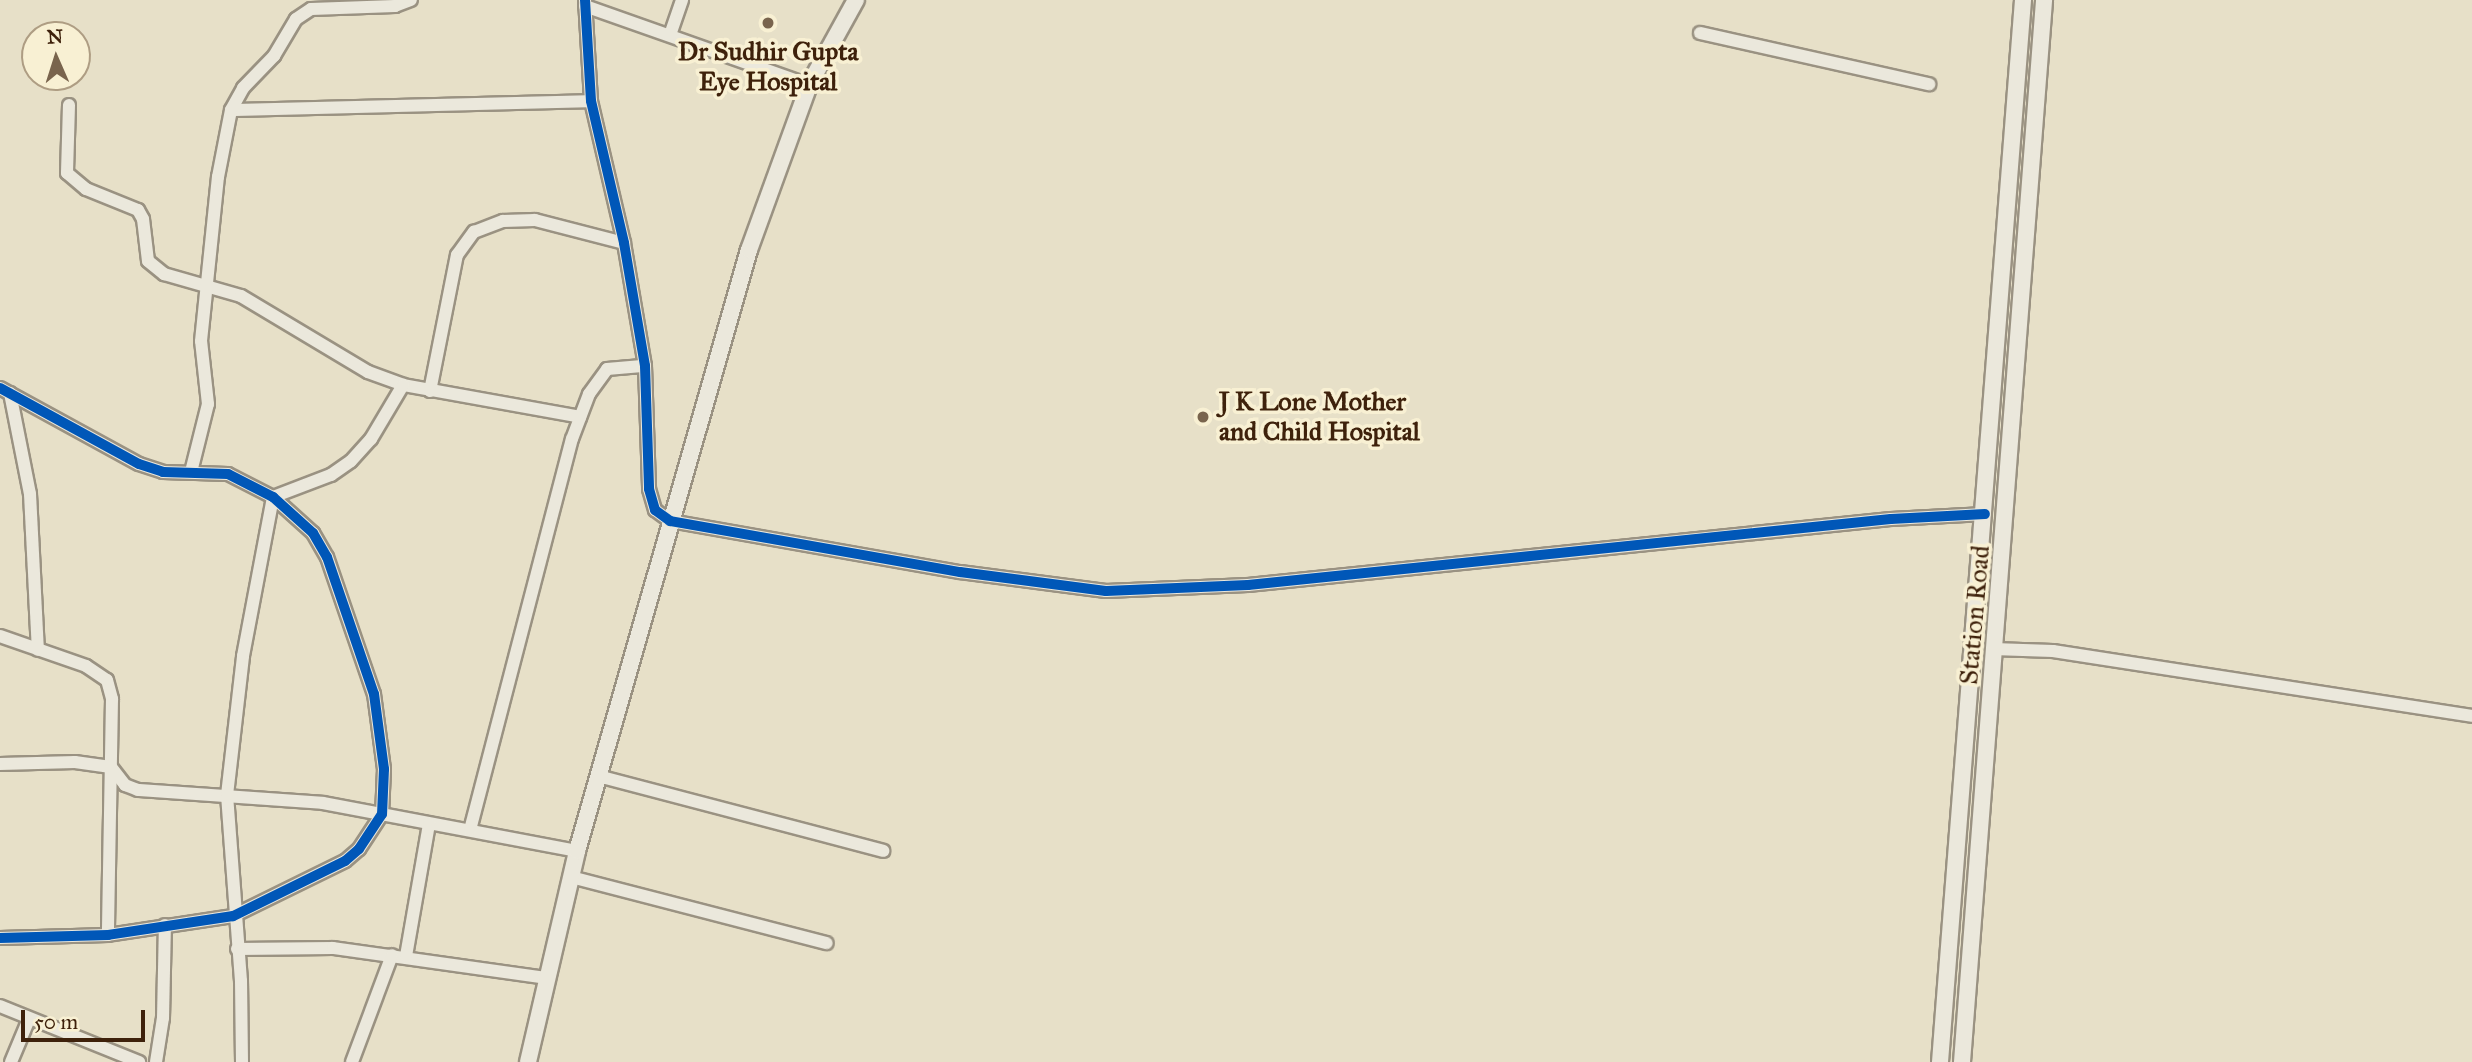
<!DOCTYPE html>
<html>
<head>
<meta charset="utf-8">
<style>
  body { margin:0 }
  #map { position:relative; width:2472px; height:1062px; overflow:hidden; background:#e7e0c8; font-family:"IM FELL Great Primer",serif }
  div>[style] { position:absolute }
  .roads { filter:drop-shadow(2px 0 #9a9282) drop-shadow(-2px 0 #9a9282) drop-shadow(0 2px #9a9282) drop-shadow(0 -2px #9a9282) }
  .minor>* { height:12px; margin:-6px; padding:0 6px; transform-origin:6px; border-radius:6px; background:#ebe8dc }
  .tertiary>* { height:16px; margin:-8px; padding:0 8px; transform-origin:8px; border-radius:8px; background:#ebe8dc }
  .cycleway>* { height:10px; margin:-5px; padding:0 5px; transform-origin:5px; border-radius:5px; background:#0057b8 }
  .dots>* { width:19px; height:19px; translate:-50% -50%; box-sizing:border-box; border:4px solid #f8f0d3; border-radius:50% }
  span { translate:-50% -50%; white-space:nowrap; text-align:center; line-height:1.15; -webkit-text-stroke:7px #f8f0d3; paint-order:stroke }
  .poi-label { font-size:26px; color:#3e210b; font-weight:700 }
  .left { translate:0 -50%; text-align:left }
  .street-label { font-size:26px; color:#3e210b }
  .north { position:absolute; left:21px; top:21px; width:70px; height:70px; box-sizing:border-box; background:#f8f0d3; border:2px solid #ae9d83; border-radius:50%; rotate:357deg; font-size:19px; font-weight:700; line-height:28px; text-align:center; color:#3e210b }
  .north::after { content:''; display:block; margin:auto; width:24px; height:32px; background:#79644d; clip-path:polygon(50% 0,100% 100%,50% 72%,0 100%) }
  .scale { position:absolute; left:21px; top:1010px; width:124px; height:32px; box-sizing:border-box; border:4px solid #3e210b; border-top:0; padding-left:9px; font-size:21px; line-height:24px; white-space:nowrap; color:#3e210b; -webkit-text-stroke:5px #f8f0d3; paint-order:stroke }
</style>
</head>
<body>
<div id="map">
  <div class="roads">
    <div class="minor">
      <i style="left:585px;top:0;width:101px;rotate:86.6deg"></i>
      <i style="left:591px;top:101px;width:146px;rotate:76.9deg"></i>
      <i style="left:624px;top:243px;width:125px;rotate:80.3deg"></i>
      <i style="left:645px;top:366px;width:123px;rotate:88.1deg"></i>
      <i style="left:649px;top:489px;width:22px;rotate:74deg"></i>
      <i style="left:655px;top:510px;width:19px;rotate:36deg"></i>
      <i style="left:670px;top:521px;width:294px;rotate:10deg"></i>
      <i style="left:960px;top:572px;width:147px;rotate:7.4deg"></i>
      <i style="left:1106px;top:591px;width:142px;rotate:-2.4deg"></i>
      <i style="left:1248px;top:585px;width:646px;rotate:-5.86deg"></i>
      <i style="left:1891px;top:519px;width:94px;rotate:-3deg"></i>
      <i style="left:585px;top:6px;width:238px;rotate:19.4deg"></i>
      <i style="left:1700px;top:33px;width:235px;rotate:12.6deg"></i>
      <i style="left:670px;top:35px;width:37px;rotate:-71deg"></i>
      <i style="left:69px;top:105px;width:68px;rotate:91.7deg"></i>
      <i style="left:67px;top:173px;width:25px;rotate:40deg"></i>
      <i style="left:86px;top:189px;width:56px;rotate:22deg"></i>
      <i style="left:138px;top:210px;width:10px;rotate:61deg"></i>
      <i style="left:143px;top:219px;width:42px;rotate:83.2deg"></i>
      <i style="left:148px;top:261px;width:21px;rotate:39deg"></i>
      <i style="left:164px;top:274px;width:80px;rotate:15.9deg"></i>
      <i style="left:241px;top:296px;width:148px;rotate:30.9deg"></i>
      <i style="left:368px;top:372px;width:37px;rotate:20deg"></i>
      <i style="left:403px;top:385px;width:180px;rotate:10.2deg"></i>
      <i style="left:231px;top:110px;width:360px;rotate:-1.4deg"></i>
      <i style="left:0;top:388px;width:158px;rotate:28.7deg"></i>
      <i style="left:139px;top:464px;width:25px;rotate:18deg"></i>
      <i style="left:163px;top:472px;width:65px;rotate:1.8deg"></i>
      <i style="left:228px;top:474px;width:51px;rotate:27.1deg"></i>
      <i style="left:273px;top:497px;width:54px;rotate:42deg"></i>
      <i style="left:313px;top:533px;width:28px;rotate:60deg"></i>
      <i style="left:327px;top:557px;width:145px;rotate:71.1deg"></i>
      <i style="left:374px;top:694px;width:76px;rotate:82.4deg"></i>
      <i style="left:384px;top:769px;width:45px;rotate:92.5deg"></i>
      <i style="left:382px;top:814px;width:42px;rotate:123.3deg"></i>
      <i style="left:359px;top:849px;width:18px;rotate:139deg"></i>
      <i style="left:345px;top:861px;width:125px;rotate:153.8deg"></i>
      <i style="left:233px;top:916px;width:126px;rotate:171.4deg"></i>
      <i style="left:108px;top:935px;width:108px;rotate:178.4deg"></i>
      <i style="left:430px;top:391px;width:139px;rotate:-78.8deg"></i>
      <i style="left:457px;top:255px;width:29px;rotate:-54deg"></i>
      <i style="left:474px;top:232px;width:31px;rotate:-21deg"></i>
      <i style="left:503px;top:221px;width:32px;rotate:-2deg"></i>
      <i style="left:535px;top:220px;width:92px;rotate:14.5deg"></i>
      <i style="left:10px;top:393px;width:103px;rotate:78.8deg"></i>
      <i style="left:30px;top:494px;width:156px;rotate:87.1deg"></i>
      <i style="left:191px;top:472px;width:70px;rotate:-76deg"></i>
      <i style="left:208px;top:404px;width:63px;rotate:-96.3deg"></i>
      <i style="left:201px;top:341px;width:165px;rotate:-84.1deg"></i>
      <i style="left:218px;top:177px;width:68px;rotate:-79deg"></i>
      <i style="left:231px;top:110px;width:25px;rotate:-61deg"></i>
      <i style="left:243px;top:88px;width:45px;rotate:-45.9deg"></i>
      <i style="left:274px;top:56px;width:43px;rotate:-59.3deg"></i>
      <i style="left:296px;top:19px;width:18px;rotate:-34deg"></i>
      <i style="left:311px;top:9px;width:84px;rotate:-2deg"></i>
      <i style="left:395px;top:6px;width:17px;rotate:-21deg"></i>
      <i style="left:0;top:636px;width:91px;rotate:19.2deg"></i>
      <i style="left:86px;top:666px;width:25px;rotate:34deg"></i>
      <i style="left:107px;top:680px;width:20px;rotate:75deg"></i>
      <i style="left:112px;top:699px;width:236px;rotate:91deg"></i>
      <i style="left:1993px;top:649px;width:60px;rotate:1.9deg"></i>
      <i style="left:2053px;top:651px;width:424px;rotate:8.8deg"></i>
      <i style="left:0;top:764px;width:75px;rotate:-1.5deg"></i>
      <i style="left:75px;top:762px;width:36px;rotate:8deg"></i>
      <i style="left:111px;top:767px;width:23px;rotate:52deg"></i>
      <i style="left:125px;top:785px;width:14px;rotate:21deg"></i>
      <i style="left:138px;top:790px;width:185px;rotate:4deg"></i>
      <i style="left:323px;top:803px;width:258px;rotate:10.7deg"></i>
      <i style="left:598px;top:776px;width:295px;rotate:14.7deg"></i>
      <i style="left:470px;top:830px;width:404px;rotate:-75.4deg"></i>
      <i style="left:572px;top:439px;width:48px;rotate:-69.3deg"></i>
      <i style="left:589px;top:394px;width:31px;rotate:-54deg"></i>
      <i style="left:607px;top:369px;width:38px;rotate:-5deg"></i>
      <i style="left:571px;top:877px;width:264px;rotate:14.5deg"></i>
      <i style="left:237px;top:949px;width:96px;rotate:-0.6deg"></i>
      <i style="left:333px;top:948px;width:216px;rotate:8deg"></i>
      <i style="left:406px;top:956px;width:134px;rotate:-80.1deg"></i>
      <i style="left:0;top:1006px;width:150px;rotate:21.9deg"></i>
      <i style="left:11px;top:1062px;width:47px;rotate:-67.3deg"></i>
      <i style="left:156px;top:1062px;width:45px;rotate:-81deg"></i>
      <i style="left:163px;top:1018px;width:93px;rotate:-88.8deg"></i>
      <i style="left:242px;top:1062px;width:81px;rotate:-90.7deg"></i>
      <i style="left:241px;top:981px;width:187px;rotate:-94.3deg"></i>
      <i style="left:227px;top:795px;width:140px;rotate:-83.4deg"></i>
      <i style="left:243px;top:656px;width:162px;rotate:-79.3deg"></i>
      <i style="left:273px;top:497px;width:62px;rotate:-20.8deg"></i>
      <i style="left:331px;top:475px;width:24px;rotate:-35deg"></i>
      <i style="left:351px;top:461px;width:30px;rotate:-48deg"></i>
      <i style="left:371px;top:439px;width:63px;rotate:-59.3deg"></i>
      <i style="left:352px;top:1062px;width:114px;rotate:-69.5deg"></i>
    </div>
    <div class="tertiary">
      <i style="left:528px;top:1062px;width:217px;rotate:-76.9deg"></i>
      <i style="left:577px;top:851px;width:625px;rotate:-74.03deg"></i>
      <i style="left:749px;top:250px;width:176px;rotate:-70deg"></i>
      <i style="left:809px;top:85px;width:97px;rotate:-61.1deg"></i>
      <i style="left:1940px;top:1062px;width:1065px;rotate:-85.53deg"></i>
      <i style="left:1962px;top:1062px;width:1065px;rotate:-85.58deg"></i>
    </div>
  </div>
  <div class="cycleway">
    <i style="left:585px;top:0;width:101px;rotate:86.6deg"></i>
    <i style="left:591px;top:101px;width:146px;rotate:76.9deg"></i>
    <i style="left:624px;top:243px;width:125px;rotate:80.3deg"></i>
    <i style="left:645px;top:366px;width:123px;rotate:88.1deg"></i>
    <i style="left:649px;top:489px;width:22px;rotate:74deg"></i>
    <i style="left:655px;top:510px;width:19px;rotate:36deg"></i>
    <i style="left:670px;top:521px;width:294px;rotate:10deg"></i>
    <i style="left:960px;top:572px;width:147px;rotate:7.4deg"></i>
    <i style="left:1106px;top:591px;width:142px;rotate:-2.4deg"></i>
    <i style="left:1248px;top:585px;width:646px;rotate:-5.86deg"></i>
    <i style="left:1891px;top:519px;width:94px;rotate:-3deg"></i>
    <i style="left:0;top:388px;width:158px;rotate:28.7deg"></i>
    <i style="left:139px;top:464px;width:25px;rotate:18deg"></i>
    <i style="left:163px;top:472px;width:65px;rotate:1.8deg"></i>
    <i style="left:228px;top:474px;width:51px;rotate:27.1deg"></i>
    <i style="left:273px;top:497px;width:54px;rotate:42deg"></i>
    <i style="left:313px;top:533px;width:28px;rotate:60deg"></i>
    <i style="left:327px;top:557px;width:145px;rotate:71.1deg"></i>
    <i style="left:374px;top:694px;width:76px;rotate:82.4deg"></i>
    <i style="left:384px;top:769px;width:45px;rotate:92.5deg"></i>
    <i style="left:382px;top:814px;width:42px;rotate:123.3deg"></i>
    <i style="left:359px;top:849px;width:18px;rotate:139deg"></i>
    <i style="left:345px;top:861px;width:125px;rotate:153.8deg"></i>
    <i style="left:233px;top:916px;width:126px;rotate:171.4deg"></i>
    <i style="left:108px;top:935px;width:108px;rotate:178.4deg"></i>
  </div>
  <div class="dots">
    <i style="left:768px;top:23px;background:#79644d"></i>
    <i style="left:1203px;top:417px;background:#79644d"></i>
  </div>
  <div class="poi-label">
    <span style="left:768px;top:67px">Dr Sudhir Gupta<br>Eye Hospital</span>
    <span class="left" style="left:1219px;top:417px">J K Lone Mother<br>and Child Hospital</span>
  </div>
  <div class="street-label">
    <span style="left:1975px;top:615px;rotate:-85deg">Station Road</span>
  </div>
  <div class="north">N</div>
  <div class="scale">50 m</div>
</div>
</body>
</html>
